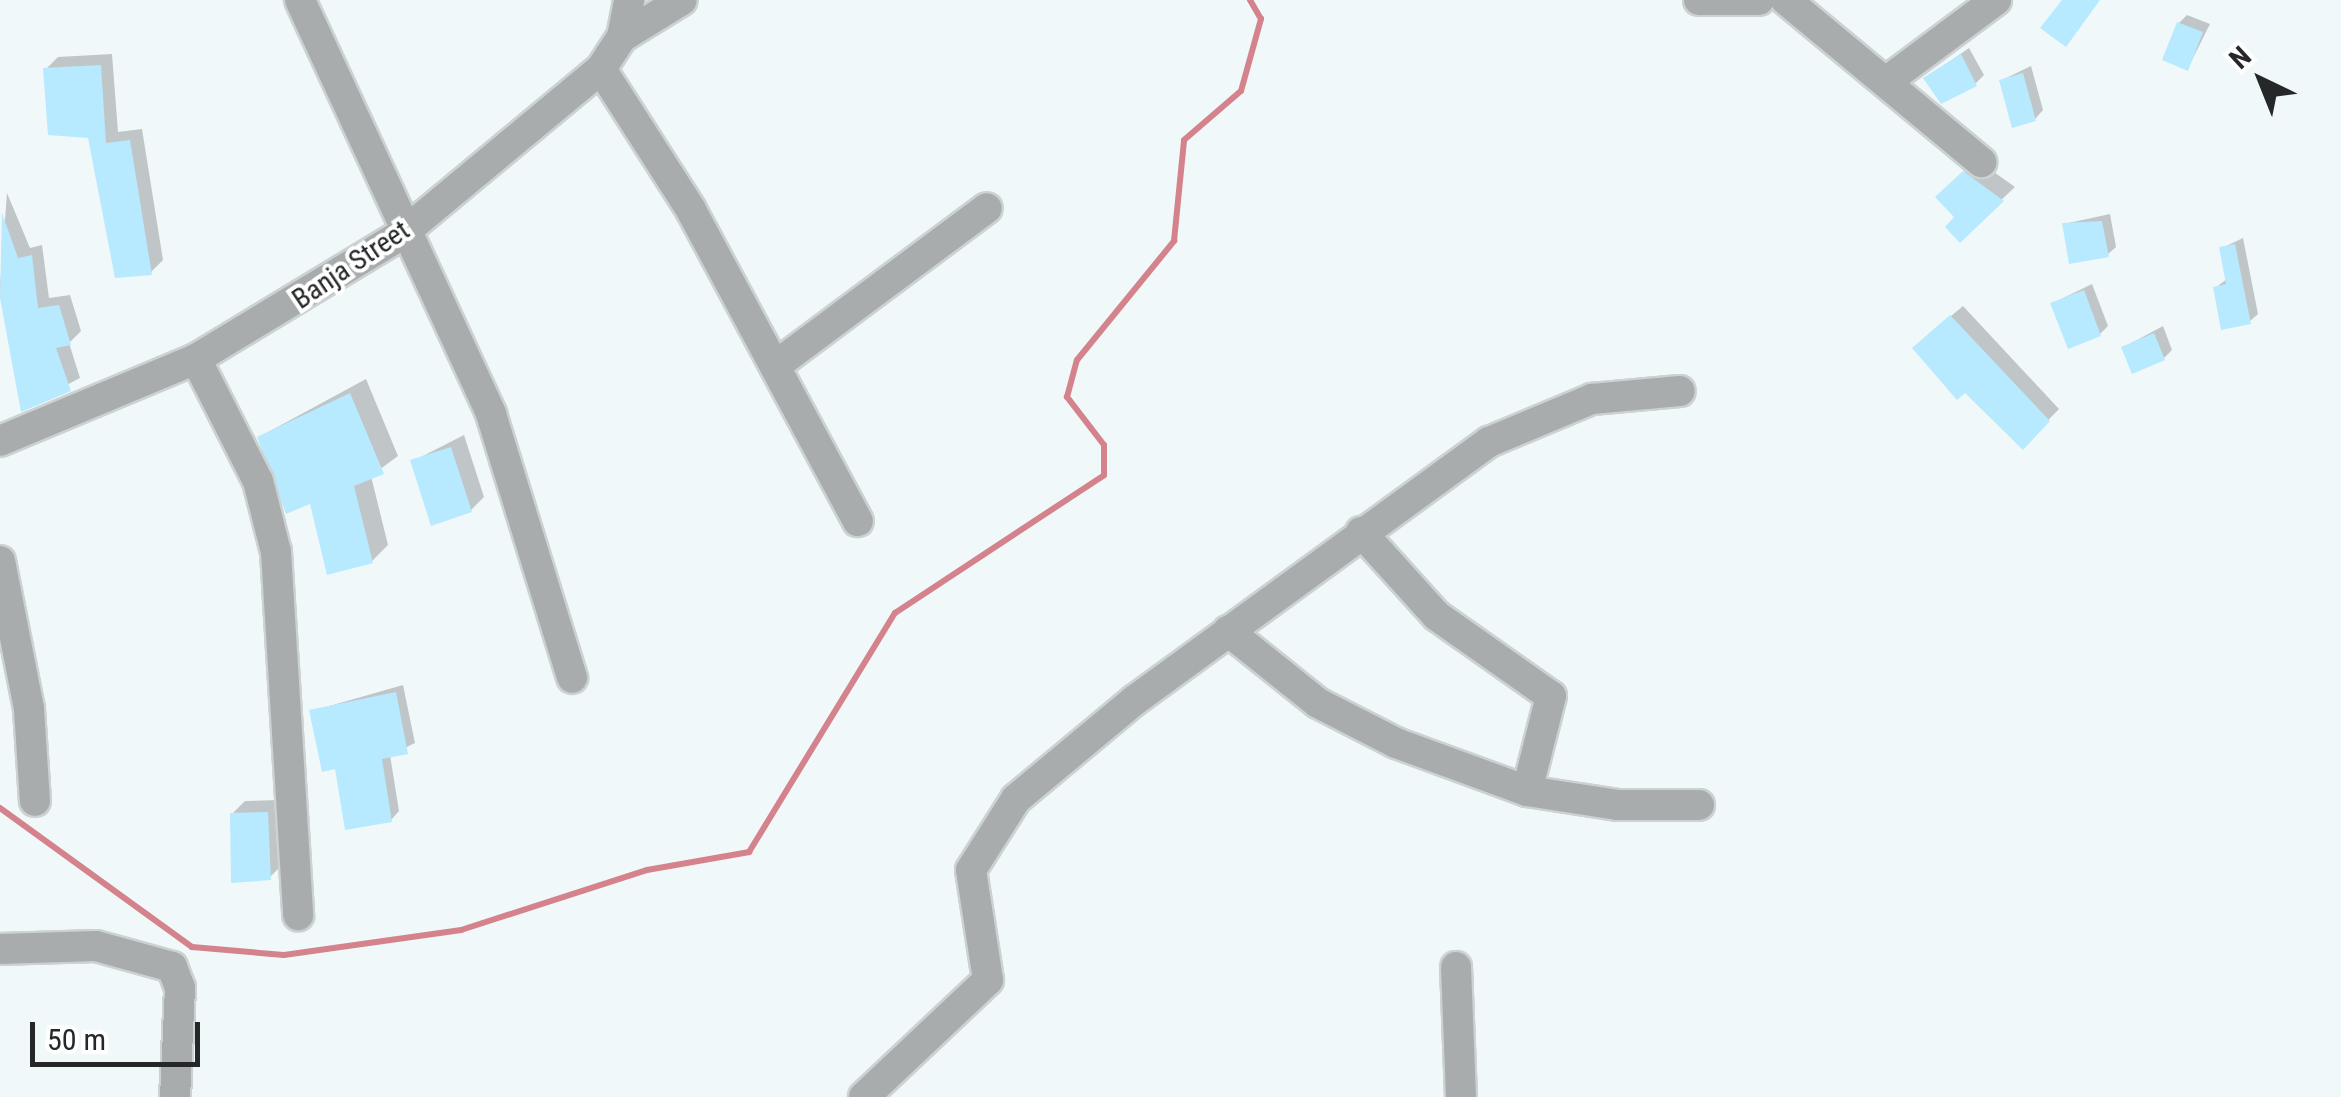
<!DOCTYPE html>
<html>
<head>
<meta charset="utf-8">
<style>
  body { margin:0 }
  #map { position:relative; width:2341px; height:1097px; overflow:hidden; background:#f1f8fa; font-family:"Roboto Condensed",sans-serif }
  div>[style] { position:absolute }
  .shadow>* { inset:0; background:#0003 }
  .stream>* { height:6px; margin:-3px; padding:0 3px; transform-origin:3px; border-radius:3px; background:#d4838d }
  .building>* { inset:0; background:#b7e9ff }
  .roads { filter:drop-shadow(2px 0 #ccd2d4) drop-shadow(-2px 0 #ccd2d4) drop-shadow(0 2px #ccd2d4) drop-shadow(0 -2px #ccd2d4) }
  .minor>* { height:30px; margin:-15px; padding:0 15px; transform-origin:15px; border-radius:15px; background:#a9acad }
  span { translate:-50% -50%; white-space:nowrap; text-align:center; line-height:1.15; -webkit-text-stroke:8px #fff; paint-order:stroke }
  .street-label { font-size:28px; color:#252728 }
  .north { position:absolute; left:2211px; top:30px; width:100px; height:100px; -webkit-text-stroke:8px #fff; paint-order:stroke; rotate:317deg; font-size:28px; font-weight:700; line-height:40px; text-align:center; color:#252728 }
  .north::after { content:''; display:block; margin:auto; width:35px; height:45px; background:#252728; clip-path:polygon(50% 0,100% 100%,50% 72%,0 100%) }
  .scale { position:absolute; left:30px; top:1022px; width:170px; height:45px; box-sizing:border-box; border:5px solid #252728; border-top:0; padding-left:12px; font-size:30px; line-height:35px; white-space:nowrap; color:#252728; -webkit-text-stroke:8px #fff; paint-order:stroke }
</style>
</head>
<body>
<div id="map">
  <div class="shadow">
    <i style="clip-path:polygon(2187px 15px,2210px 24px,2188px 68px,2179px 23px)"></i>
    <i style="clip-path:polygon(1969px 48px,1984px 75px,1976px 83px,1926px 78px)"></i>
    <i style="clip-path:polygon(112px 54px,118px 132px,142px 129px,163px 260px,151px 272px,90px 135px,46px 69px,58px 57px)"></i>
    <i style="clip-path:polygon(2031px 66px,2043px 110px,2035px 119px,2002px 80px)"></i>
    <i style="clip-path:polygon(1977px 160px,2015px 187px,1960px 239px,1958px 217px,1938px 197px)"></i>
    <i style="clip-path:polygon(7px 193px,30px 248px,42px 245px,49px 298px,70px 295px,81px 331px,69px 343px,80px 378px,23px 408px,0 286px)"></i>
    <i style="clip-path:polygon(2110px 214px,2116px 247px,2107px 255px,2064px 224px)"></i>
    <i style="clip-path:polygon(2243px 238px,2258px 314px,2249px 322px,2215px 288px,2227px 279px,2222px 248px)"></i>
    <i style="clip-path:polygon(2092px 284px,2108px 326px,2100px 334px,2053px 303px)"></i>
    <i style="clip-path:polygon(1963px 306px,2059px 409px,2023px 446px,1926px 337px)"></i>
    <i style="clip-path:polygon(2163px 326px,2172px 350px,2164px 358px,2124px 347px)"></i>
    <i style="clip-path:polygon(366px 379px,398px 456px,371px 476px,388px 545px,372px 561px,259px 437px)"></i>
    <i style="clip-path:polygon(464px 435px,484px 497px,471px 510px,413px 461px)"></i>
    <i style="clip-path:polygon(403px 685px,415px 743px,390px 755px,399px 811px,391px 820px,338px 766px,312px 711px)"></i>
    <i style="clip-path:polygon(280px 800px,283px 864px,270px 877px,232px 814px,245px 801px)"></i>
  </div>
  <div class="stream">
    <i style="left:0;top:808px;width:237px;rotate:35.9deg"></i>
    <i style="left:192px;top:947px;width:92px;rotate:5deg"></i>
    <i style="left:284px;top:955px;width:179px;rotate:-8deg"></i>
    <i style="left:461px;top:930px;width:195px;rotate:-17.9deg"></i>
    <i style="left:647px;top:870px;width:104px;rotate:-10deg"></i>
    <i style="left:749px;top:852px;width:280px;rotate:-58.6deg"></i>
    <i style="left:895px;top:613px;width:250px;rotate:-33.4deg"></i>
    <i style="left:1104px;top:475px;width:30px;rotate:-90deg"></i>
    <i style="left:1104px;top:445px;width:61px;rotate:-127.6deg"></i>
    <i style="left:1067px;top:397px;width:38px;rotate:-75deg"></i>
    <i style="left:1077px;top:360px;width:154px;rotate:-50.8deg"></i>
    <i style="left:1174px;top:241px;width:101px;rotate:-84.3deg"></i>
    <i style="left:1184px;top:140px;width:75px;rotate:-40.7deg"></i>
    <i style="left:1241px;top:91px;width:75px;rotate:-74.5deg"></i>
    <i style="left:1261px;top:19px;width:22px;rotate:-120deg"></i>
  </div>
  <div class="building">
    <i style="clip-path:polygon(2062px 0,2100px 0,2066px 47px,2040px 28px)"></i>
    <i style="clip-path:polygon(2177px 22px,2203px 32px,2188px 71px,2162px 60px)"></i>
    <i style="clip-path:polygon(1961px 54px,1977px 86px,1941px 104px,1923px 78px)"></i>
    <i style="clip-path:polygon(101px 65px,106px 143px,130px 140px,152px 275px,115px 278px,88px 138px,48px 135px,43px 68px)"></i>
    <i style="clip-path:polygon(2023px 73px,2036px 121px,2012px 128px,1999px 80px)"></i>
    <i style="clip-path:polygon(1963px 171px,2004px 201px,1960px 243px,1945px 227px,1954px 217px,1935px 197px)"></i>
    <i style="clip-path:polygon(2px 213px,18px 258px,32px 255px,38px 308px,59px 305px,71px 345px,56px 348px,71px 391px,21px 412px,0 298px)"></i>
    <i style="clip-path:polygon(2102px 221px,2109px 257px,2069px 264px,2062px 223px)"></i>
    <i style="clip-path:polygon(2235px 244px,2251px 324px,2221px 330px,2213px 287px,2226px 284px,2219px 247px)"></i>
    <i style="clip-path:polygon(2084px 290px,2101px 336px,2068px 349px,2050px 303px)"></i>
    <i style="clip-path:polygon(1950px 315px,2050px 421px,2023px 450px,1965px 393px,1957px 400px,1912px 348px)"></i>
    <i style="clip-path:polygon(2154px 333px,2165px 360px,2132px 374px,2121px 347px)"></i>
    <i style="clip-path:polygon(350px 393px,384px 474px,354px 486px,373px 563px,327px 575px,310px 504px,286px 514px,257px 437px)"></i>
    <i style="clip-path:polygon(451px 447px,472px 512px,431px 526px,410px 460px)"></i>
    <i style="clip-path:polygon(396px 692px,408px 754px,382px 759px,392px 822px,345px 830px,335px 769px,322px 772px,309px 710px)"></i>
    <i style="clip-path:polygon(268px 812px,271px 880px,231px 883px,230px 813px)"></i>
  </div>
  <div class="roads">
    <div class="minor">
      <i style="left:300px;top:0;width:456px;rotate:65.2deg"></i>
      <i style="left:491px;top:414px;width:276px;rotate:72.9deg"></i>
      <i style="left:1699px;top:0;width:60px"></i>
      <i style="left:1786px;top:0;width:254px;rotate:39.7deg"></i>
      <i style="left:622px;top:37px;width:70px;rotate:-31.7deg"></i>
      <i style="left:601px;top:69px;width:167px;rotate:57.4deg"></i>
      <i style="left:691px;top:210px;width:353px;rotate:61.8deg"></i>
      <i style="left:1887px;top:81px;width:136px;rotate:-36.6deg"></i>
      <i style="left:196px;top:359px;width:137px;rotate:63.1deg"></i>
      <i style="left:258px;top:481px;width:73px;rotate:75.8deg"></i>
      <i style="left:276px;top:552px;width:364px;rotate:86.5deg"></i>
      <i style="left:775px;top:366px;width:264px;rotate:-36.7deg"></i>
      <i style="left:0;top:441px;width:212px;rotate:-22.7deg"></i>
      <i style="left:196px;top:359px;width:241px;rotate:-31.2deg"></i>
      <i style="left:402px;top:234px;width:259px;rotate:-39.7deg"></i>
      <i style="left:601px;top:69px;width:38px;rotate:-57deg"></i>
      <i style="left:622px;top:37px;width:38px;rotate:-79deg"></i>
      <i style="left:1361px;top:532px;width:113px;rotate:47.9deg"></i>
      <i style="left:1437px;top:616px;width:139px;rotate:35.1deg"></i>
      <i style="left:1551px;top:696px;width:98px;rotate:104.2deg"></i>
      <i style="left:0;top:561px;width:151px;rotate:78.9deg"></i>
      <i style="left:29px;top:709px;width:92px;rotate:86.3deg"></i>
      <i style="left:1228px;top:631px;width:115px;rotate:38.7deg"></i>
      <i style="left:1318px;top:703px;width:88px;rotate:27.1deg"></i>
      <i style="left:1396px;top:743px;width:140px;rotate:20.1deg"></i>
      <i style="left:1527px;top:791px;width:91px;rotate:8.8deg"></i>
      <i style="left:1617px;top:805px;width:82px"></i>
      <i style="left:0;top:949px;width:96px;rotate:-1.8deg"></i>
      <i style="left:96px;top:946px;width:79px;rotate:15.4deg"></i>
      <i style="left:172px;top:967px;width:22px;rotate:69deg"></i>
      <i style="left:180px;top:988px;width:109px;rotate:92.6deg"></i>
      <i style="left:1456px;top:967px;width:130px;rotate:87.8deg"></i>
      <i style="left:864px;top:1097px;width:170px;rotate:-43.3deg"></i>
      <i style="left:988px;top:980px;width:111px;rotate:-98.8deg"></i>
      <i style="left:971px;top:870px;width:84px;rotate:-57.6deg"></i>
      <i style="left:1016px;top:799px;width:155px;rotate:-39.8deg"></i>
      <i style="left:1135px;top:700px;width:438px;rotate:-36.1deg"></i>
      <i style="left:1489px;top:442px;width:112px;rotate:-22.7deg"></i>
      <i style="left:1592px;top:399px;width:88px;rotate:-5.2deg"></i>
    </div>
  </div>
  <div class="street-label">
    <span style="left:351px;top:265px;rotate:-34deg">Banja Street</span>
  </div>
  <div class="north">N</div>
  <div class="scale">50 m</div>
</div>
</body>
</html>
